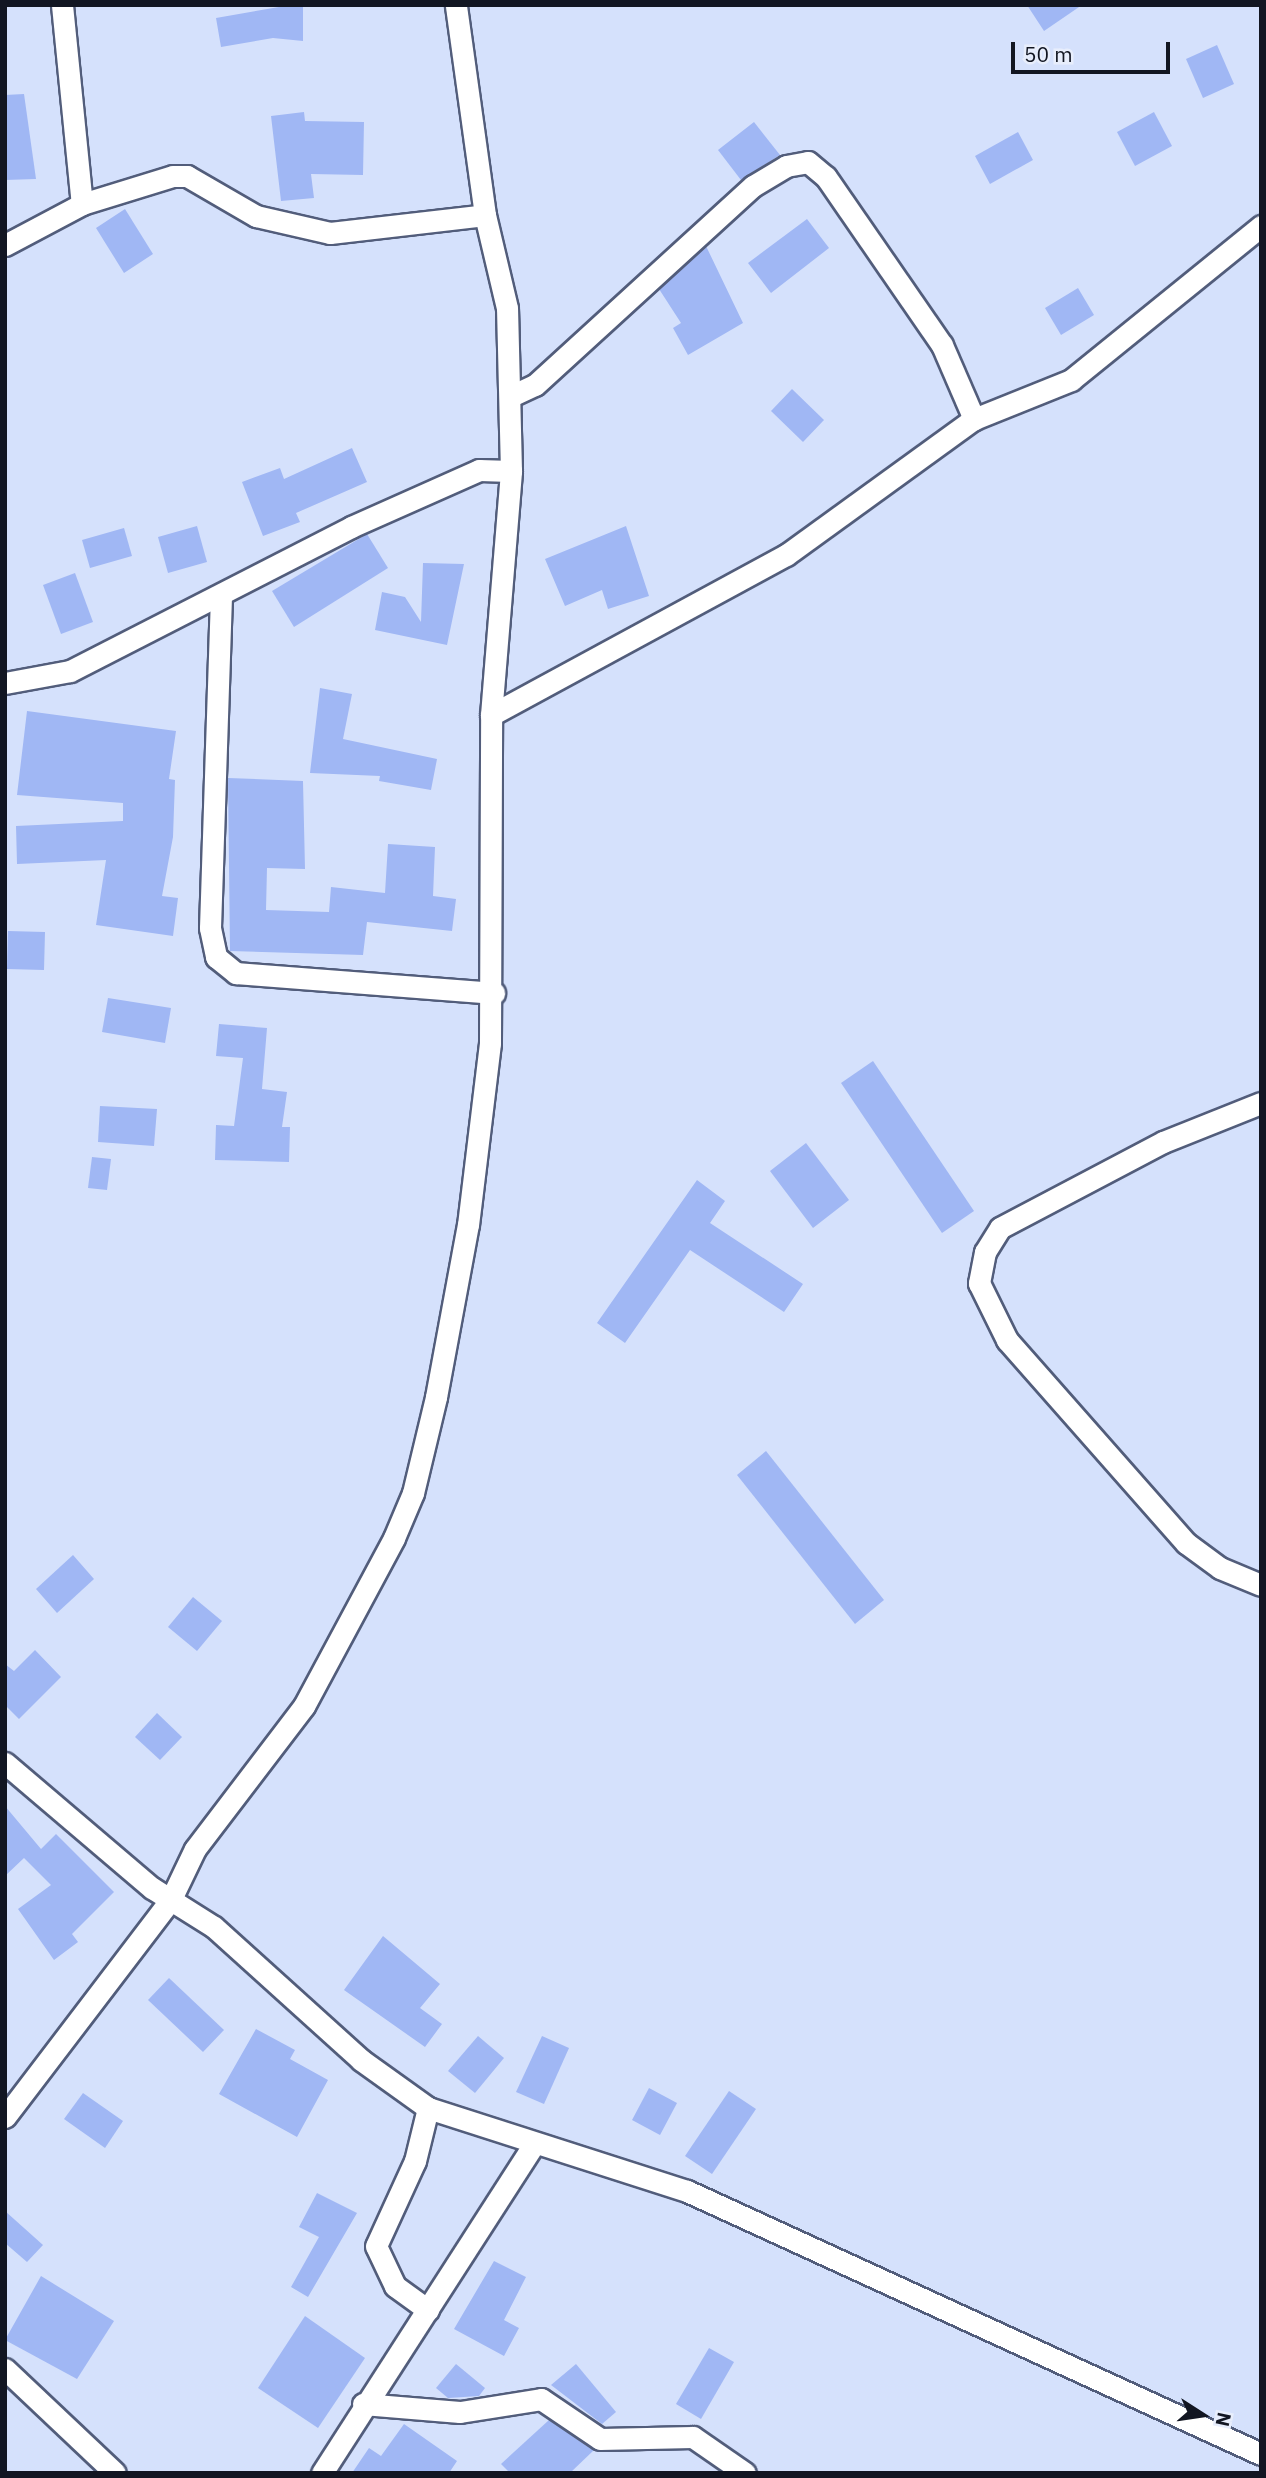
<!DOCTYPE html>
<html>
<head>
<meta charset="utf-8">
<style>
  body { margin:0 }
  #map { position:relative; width:1266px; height:2478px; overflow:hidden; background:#d5e1fc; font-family:"IBM Plex Sans",sans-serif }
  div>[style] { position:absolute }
  .building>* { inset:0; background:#a0b7f4 }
  .roads { filter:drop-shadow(2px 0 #525d7b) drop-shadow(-2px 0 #525d7b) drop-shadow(0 2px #525d7b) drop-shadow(0 -2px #525d7b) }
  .street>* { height:21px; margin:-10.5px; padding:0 10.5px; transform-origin:10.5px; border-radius:10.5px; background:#fff }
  span { translate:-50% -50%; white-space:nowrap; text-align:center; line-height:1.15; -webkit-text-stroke:5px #e8eefc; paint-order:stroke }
  .frame { position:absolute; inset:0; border:7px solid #121622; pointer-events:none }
  .north { position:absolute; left:1168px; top:2380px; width:70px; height:70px; -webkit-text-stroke:5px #e8eefc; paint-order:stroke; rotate:102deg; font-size:19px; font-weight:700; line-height:28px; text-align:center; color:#121622 }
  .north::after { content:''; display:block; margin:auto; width:24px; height:32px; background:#121622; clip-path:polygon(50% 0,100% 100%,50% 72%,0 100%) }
  .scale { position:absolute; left:1011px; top:42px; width:159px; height:32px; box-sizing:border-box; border:4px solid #121622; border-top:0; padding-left:9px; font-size:21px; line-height:24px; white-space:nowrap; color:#121622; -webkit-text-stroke:5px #e8eefc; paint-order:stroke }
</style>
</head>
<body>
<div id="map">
  <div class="building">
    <i style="clip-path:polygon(1027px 5px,1082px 5px,1044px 31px)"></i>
    <i style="clip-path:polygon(279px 7px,303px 7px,303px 41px,273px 38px,221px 47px,216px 18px)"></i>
    <i style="clip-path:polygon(1217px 45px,1234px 84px,1203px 98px,1186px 59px)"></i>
    <i style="clip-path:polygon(24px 94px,36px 179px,5px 180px,5px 95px)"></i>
    <i style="clip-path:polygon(304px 112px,305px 121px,364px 122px,363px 175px,311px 174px,314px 198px,281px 201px,271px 116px)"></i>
    <i style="clip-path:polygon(1154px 112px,1172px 146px,1135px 166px,1117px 132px)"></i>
    <i style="clip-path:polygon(754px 122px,780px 155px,741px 180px,718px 150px)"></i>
    <i style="clip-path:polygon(1018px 132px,1033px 160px,990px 184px,975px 156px)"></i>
    <i style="clip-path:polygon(125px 209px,153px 254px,124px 273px,96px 228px)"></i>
    <i style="clip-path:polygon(807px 219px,829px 248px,771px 293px,748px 263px)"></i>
    <i style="clip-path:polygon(706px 246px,743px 323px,688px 355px,673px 328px,681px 323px,659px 289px)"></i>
    <i style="clip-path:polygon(1078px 288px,1094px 315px,1061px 335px,1045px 308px)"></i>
    <i style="clip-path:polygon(792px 389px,824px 420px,803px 442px,771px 411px)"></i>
    <i style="clip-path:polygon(352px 448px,367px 482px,296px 513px,300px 522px,263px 536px,242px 482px,280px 468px,284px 479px)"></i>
    <i style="clip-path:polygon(197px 526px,207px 562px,168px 573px,158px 537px)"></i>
    <i style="clip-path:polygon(626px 526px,649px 596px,608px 609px,602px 590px,565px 606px,545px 559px)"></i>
    <i style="clip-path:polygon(124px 528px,132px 556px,90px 568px,82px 540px)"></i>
    <i style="clip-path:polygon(367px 534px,388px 568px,294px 627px,272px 591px)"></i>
    <i style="clip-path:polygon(423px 563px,464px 564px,447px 645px,375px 630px,382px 592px,405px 597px,421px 622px)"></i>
    <i style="clip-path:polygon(75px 573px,93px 622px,61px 634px,43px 585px)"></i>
    <i style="clip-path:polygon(320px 688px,352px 694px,343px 739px,437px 759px,431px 790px,379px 781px,380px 776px,310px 773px)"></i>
    <i style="clip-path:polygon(27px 711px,176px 731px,169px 779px,175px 780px,173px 837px,162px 896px,178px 898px,173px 936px,96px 925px,106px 860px,17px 864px,16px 826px,123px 821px,123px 803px,17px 795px)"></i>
    <i style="clip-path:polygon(228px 778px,303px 781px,305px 869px,267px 868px,266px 910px,329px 912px,331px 887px,385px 893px,388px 844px,435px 847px,433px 896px,456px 899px,452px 931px,367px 922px,363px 955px,230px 951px)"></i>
    <i style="clip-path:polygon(8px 931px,45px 932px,44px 970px,7px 969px)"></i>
    <i style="clip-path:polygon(108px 998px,171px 1008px,165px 1043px,102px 1032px)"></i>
    <i style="clip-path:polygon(219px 1024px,267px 1028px,262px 1089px,287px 1092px,282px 1127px,290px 1127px,289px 1162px,215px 1160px,216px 1125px,234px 1126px,243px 1058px,216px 1056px)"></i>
    <i style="clip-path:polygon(873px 1061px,974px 1211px,942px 1233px,841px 1083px)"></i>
    <i style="clip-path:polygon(100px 1106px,157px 1109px,154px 1146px,98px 1142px)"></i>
    <i style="clip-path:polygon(806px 1143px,849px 1200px,813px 1228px,770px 1171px)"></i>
    <i style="clip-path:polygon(92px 1157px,111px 1159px,107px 1190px,88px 1188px)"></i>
    <i style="clip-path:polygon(697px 1180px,725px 1201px,710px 1223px,803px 1284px,784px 1312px,690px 1250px,625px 1343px,597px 1323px)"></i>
    <i style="clip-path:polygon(766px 1451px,884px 1600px,855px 1624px,737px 1475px)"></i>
    <i style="clip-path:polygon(73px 1555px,94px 1579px,57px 1613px,36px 1589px)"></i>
    <i style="clip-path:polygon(193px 1597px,222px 1621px,197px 1651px,168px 1627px)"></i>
    <i style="clip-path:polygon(35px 1650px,61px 1677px,19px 1719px,5px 1705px,5px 1664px,14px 1671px)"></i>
    <i style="clip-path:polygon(157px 1713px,182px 1737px,160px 1760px,135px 1737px)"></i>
    <i style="clip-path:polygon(5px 1806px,41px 1849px,56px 1834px,114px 1892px,72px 1934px,78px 1942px,54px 1960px,18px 1909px,51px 1885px,24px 1858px,5px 1876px)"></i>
    <i style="clip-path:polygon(383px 1936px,440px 1984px,420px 2008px,442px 2024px,425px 2047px,344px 1990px)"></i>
    <i style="clip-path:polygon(169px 1978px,224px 2030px,203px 2052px,148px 2000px)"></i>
    <i style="clip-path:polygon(256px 2029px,295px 2050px,290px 2059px,328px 2080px,297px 2137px,219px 2094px)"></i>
    <i style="clip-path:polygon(478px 2036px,504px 2058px,475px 2093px,448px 2071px)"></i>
    <i style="clip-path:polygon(542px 2036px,569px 2048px,544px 2104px,516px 2092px)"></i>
    <i style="clip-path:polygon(649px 2088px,677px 2103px,660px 2135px,632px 2120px)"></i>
    <i style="clip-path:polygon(729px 2091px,756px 2109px,712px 2174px,685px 2156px)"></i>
    <i style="clip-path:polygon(83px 2093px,123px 2121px,105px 2148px,64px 2119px)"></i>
    <i style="clip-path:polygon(317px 2193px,357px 2213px,308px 2297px,291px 2287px,319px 2237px,299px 2227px)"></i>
    <i style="clip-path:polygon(5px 2211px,43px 2245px,27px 2262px,5px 2243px)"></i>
    <i style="clip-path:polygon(494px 2261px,526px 2277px,504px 2320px,519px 2328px,504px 2356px,454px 2329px)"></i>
    <i style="clip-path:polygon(41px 2276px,114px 2321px,77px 2379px,5px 2340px)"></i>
    <i style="clip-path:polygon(305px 2316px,365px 2358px,318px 2428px,258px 2388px)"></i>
    <i style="clip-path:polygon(709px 2348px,734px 2362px,701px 2419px,676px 2404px)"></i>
    <i style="clip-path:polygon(456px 2364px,485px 2388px,479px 2396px,448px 2398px,436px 2388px)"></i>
    <i style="clip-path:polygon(576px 2364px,616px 2412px,602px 2424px,551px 2385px)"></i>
    <i style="clip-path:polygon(549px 2420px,594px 2450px,570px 2473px,510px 2473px,501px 2464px)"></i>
    <i style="clip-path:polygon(404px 2424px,457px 2461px,449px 2473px,352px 2473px,369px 2448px,381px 2456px)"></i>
  </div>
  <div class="roads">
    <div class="street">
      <i style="left:62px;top:5px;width:200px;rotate:84.3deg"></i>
      <i style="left:5px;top:245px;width:87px;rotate:-28deg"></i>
      <i style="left:82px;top:204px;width:95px;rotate:-17.1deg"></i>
      <i style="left:173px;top:176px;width:14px"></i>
      <i style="left:187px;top:176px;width:80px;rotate:30.1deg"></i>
      <i style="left:256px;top:216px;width:76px;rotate:12.9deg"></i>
      <i style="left:330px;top:233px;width:156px;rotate:-6.6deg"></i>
      <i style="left:511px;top:396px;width:26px;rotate:-25deg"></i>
      <i style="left:535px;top:385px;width:295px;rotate:-42.4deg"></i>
      <i style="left:753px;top:186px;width:39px;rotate:-31deg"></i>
      <i style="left:786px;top:166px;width:22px;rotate:-10deg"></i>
      <i style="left:808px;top:162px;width:23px;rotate:40deg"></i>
      <i style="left:826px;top:177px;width:204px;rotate:55.4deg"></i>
      <i style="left:942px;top:345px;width:81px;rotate:66.6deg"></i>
      <i style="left:221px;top:596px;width:332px;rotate:91.9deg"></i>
      <i style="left:210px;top:928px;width:30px;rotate:78deg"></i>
      <i style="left:216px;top:957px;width:26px;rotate:39deg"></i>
      <i style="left:236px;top:973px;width:259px;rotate:4.4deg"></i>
      <i style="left:5px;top:683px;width:66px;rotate:-10.5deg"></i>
      <i style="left:70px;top:671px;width:316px;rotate:-27.1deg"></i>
      <i style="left:351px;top:527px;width:140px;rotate:-24deg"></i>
      <i style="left:479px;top:470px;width:32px;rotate:2deg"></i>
      <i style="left:491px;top:715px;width:336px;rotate:-28.5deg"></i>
      <i style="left:786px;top:555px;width:232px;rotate:-35.9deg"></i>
      <i style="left:974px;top:419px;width:105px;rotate:-21.9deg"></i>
      <i style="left:1071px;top:380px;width:245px;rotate:-39deg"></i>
      <i style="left:1261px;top:1103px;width:105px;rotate:158.3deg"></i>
      <i style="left:1163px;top:1142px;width:184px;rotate:152.2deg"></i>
      <i style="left:1000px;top:1228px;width:28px;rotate:122deg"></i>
      <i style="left:985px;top:1252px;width:32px;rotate:101deg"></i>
      <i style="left:979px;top:1283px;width:64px;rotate:63.8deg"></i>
      <i style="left:1007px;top:1340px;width:271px;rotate:48.6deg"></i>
      <i style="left:1186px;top:1543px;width:42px;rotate:36.3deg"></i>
      <i style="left:1220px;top:1568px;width:44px;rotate:22.5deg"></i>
      <i style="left:5px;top:1763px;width:193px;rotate:40.4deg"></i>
      <i style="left:152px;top:1888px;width:73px;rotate:32.2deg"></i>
      <i style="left:214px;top:1927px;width:198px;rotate:42.1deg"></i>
      <i style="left:361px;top:2060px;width:82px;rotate:35.6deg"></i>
      <i style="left:428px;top:2108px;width:272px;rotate:17.8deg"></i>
      <i style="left:687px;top:2191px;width:631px;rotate:24.62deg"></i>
      <i style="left:5px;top:2117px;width:274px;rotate:-52.7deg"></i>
      <i style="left:171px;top:1899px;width:55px;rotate:-64.4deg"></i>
      <i style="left:195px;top:1849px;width:180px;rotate:-52.7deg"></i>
      <i style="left:304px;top:1706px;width:191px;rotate:-61.8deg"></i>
      <i style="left:394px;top:1538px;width:49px;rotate:-67.1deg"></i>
      <i style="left:413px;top:1493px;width:99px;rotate:-76.5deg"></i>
      <i style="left:436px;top:1397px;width:175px;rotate:-79.5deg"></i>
      <i style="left:468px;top:1225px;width:183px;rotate:-83.1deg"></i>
      <i style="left:490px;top:1043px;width:328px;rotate:-89.8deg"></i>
      <i style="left:491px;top:715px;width:245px;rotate:-85.3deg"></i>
      <i style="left:511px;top:471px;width:163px;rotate:-91.4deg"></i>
      <i style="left:507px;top:308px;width:96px;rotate:-103.3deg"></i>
      <i style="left:485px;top:215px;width:212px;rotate:-97.9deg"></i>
      <i style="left:428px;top:2310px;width:41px;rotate:-144deg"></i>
      <i style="left:395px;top:2286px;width:44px;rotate:-115.4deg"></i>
      <i style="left:376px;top:2246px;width:94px;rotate:-65.4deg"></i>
      <i style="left:415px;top:2161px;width:55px;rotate:-76.2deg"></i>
      <i style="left:5px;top:2369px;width:151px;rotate:43.4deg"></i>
      <i style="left:363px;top:2404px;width:97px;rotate:4.7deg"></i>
      <i style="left:460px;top:2412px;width:82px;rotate:-9.1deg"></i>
      <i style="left:541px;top:2399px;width:71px;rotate:34.1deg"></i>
      <i style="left:600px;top:2439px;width:93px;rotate:-1.2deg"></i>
      <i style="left:693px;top:2437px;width:63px;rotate:34.7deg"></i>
      <i style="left:322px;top:2473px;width:391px;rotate:-57.2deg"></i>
    </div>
  </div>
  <div class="frame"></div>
  <div class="north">N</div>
  <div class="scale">50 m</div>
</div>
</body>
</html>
